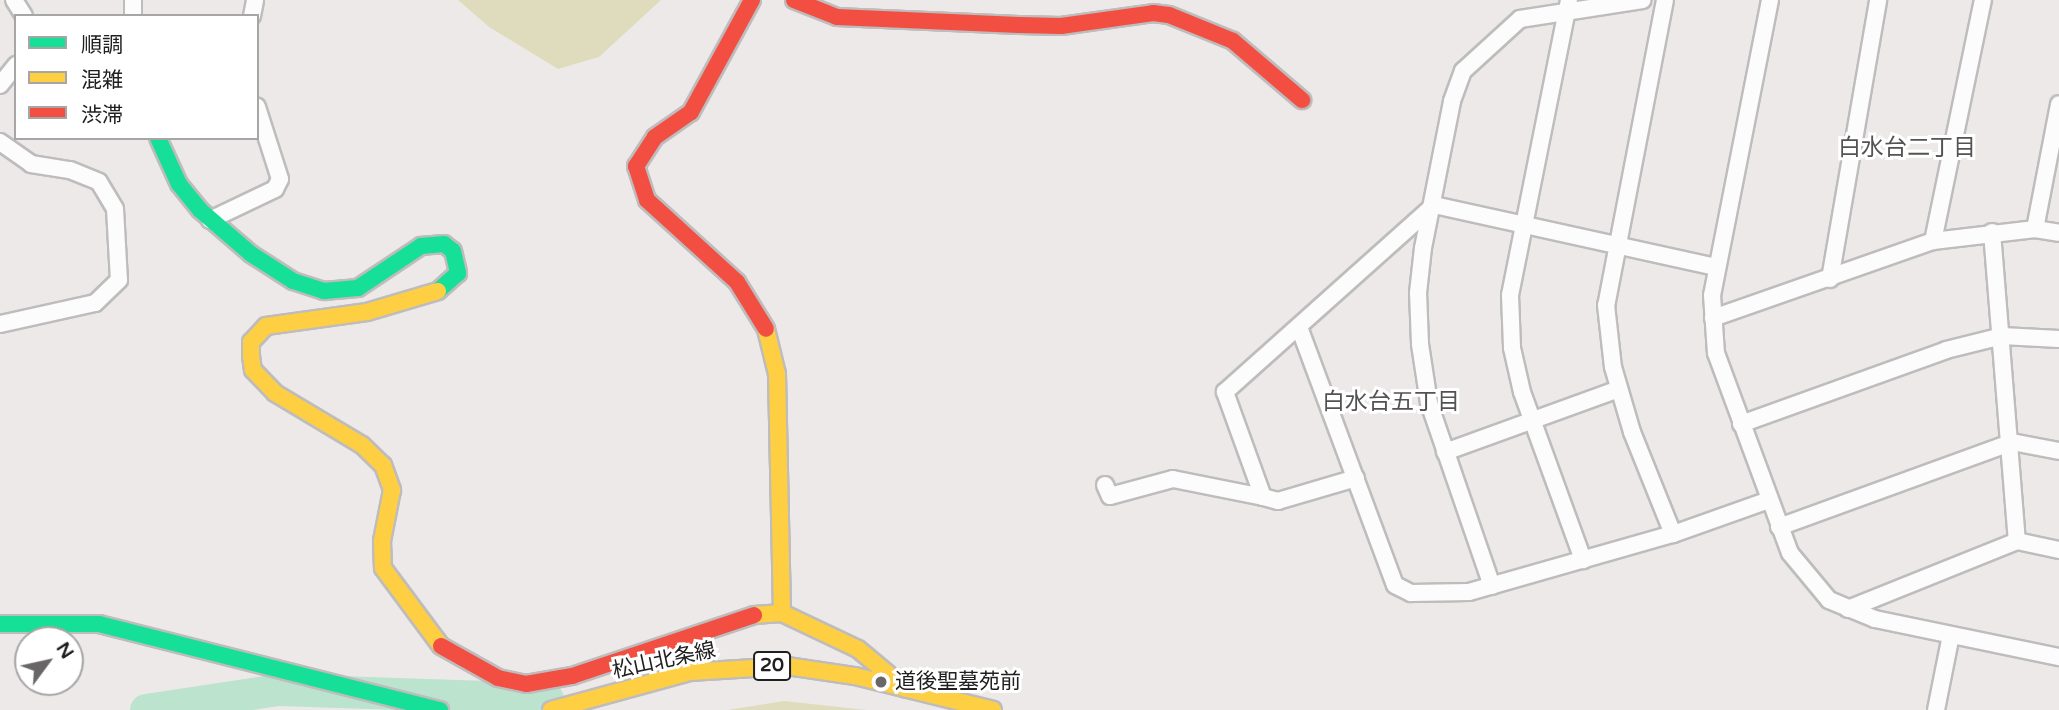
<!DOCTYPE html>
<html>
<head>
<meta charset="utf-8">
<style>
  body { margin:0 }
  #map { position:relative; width:2059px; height:710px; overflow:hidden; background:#eee9e9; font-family:"Varela Round","Noto Sans JP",sans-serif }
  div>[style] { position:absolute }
  .forest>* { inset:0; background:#dfdcbd }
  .river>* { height:32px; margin:-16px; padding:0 16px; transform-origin:16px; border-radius:16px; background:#bbe3ce }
  .roads { filter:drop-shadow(2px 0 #bebcbc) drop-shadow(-2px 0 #bebcbc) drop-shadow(0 2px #bebcbc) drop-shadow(0 -2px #bebcbc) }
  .street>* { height:16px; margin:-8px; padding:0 8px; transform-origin:8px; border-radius:8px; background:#fcfcfc }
  .fast>* { height:16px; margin:-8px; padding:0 8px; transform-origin:8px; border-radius:8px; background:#16e098 }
  .slow>* { height:16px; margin:-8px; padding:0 8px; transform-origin:8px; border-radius:8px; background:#ffcf43 }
  .jam>* { height:16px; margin:-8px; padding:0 8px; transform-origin:8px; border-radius:8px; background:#f24e42 }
  .dots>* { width:19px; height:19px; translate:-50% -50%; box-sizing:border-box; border:4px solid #fff; border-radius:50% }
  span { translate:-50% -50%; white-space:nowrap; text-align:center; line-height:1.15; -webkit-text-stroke:6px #fff; paint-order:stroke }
  .shield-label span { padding:2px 5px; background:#fff; border:2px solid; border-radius:5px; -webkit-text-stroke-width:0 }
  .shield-label { font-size:19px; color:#202020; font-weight:700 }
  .street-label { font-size:21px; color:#202020 }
  .poi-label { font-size:21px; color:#202020 }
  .left { translate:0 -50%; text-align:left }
  .neighbourhood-label { font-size:23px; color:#535353 }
  .legend { position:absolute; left:14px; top:14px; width:245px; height:126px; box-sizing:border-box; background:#fff; border:2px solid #a6a6a6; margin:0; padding:9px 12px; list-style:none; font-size:21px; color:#202020 }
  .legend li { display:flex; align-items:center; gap:14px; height:35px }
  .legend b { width:35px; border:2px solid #a6a6a6 }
  .north { position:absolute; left:14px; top:626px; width:70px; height:70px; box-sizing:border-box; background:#fff; border:2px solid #a6a6a6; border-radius:50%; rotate:57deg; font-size:19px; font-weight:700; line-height:28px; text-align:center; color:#202020 }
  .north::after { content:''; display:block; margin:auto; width:24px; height:32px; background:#686666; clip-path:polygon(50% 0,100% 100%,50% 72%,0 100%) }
</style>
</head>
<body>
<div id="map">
  <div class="forest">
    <i style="clip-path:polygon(458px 0,661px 0,599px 57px,558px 69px,489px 27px)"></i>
    <i style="clip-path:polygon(784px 701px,867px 710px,727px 710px)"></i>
  </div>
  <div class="river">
    <i style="left:146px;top:710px;width:134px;rotate:-8.6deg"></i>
    <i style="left:279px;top:690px;width:269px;rotate:1.9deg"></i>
  </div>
  <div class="roads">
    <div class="street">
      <i style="left:14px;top:0;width:19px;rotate:58deg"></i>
      <i style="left:1569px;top:0;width:301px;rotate:101.3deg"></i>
      <i style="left:1510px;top:295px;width:53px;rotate:87.8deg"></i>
      <i style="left:1512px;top:348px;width:45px;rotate:77.2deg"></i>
      <i style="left:1522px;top:392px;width:179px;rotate:70deg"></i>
      <i style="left:1665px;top:0;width:311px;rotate:100.9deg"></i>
      <i style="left:1606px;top:305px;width:62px;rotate:83.6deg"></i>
      <i style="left:1613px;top:367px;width:68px;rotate:73.7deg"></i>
      <i style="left:1632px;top:432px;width:110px;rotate:68.1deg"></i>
      <i style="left:1770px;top:0;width:301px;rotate:101.1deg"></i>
      <i style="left:1712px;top:295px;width:58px;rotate:86.1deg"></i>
      <i style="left:1716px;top:353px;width:213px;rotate:69.7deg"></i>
      <i style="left:1790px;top:553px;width:61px;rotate:50.3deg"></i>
      <i style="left:1829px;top:600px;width:50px;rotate:22.4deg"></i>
      <i style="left:1875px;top:619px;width:188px;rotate:11.7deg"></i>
      <i style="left:133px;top:16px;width:16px;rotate:-90deg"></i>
      <i style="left:252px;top:16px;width:16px;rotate:-79deg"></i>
      <i style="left:0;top:85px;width:26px;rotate:-51deg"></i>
      <i style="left:0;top:142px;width:38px;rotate:35deg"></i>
      <i style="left:31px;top:164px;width:39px;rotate:9deg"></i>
      <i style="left:70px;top:170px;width:31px;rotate:22deg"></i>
      <i style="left:99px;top:182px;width:31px;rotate:59deg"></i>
      <i style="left:115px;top:209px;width:71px;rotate:86.8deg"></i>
      <i style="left:119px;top:280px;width:33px;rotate:136deg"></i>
      <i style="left:95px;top:303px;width:97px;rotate:167.5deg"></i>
      <i style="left:1434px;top:205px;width:288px;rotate:12.4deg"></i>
      <i style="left:210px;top:220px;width:72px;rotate:-25.5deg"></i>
      <i style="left:275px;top:189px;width:11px;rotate:-63deg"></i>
      <i style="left:280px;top:179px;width:76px;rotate:-107.7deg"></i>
      <i style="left:2035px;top:229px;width:127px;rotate:-79.1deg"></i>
      <i style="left:1992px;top:232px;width:310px;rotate:85.4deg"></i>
      <i style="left:1933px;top:241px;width:246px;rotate:-78.3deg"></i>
      <i style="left:1830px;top:279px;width:283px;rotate:-80.2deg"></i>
      <i style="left:1713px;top:318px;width:233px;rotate:-19.3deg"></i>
      <i style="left:1933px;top:241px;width:103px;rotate:-6.7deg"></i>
      <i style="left:2035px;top:229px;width:24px;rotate:9deg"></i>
      <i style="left:1299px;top:327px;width:275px;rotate:69.6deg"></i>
      <i style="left:1395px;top:585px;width:18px;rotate:27deg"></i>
      <i style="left:1411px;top:593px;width:58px;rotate:-1deg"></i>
      <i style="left:1469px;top:592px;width:212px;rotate:-15.9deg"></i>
      <i style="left:1673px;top:534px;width:102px;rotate:-19.5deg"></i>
      <i style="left:1741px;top:424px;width:218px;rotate:-19.8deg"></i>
      <i style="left:1946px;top:350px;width:58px;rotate:-14deg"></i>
      <i style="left:2002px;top:336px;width:57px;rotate:3deg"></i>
      <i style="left:1445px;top:452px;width:185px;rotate:-19.9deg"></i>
      <i style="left:1356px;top:478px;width:81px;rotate:163.6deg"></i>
      <i style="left:1278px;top:501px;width:16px;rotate:-165deg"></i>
      <i style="left:1263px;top:497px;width:112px;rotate:-109.9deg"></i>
      <i style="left:1225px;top:392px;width:279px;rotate:-41.8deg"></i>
      <i style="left:1105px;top:485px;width:12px;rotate:66deg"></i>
      <i style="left:1110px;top:496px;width:65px;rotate:-15.1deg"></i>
      <i style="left:1173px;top:479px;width:92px;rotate:11.3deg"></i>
      <i style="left:1779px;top:527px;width:248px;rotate:-20deg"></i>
      <i style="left:2012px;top:442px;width:48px;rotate:10.8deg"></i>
      <i style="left:1492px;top:586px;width:194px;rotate:-109deg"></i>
      <i style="left:1429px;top:403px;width:60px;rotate:-98.7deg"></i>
      <i style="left:1420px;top:344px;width:51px;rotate:-92.2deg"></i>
      <i style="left:1418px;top:293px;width:45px;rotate:-83.7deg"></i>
      <i style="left:1423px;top:248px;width:150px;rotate:-78.8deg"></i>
      <i style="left:1452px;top:101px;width:32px;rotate:-70deg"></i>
      <i style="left:1463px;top:71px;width:77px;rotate:-42.4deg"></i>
      <i style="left:1520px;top:19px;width:124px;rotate:-8.8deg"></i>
      <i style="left:1848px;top:609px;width:182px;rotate:-21.9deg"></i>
      <i style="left:2017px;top:541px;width:43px;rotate:12.1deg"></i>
      <i style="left:1936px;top:710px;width:76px;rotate:-78.7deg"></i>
    </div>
    <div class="fast">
      <i style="left:158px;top:138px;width:51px;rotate:65.5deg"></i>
      <i style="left:179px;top:184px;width:33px;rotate:51deg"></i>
      <i style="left:200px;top:210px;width:67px;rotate:40.8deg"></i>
      <i style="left:251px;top:254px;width:50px;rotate:32.7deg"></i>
      <i style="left:293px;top:281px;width:33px;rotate:18deg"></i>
      <i style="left:324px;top:291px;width:34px;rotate:-5deg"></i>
      <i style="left:358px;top:288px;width:76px;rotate:-33.7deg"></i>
      <i style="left:421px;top:246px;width:23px;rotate:-5deg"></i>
      <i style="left:444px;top:244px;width:11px;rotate:38deg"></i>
      <i style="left:453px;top:251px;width:23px;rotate:77deg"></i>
      <i style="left:458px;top:273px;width:27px;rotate:138deg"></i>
      <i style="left:0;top:624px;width:99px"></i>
      <i style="left:99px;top:624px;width:352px;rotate:14.2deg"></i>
    </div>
    <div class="slow">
      <i style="left:438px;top:291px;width:74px;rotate:163.5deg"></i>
      <i style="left:367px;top:312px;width:102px;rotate:172.1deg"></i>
      <i style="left:266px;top:326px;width:22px;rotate:133deg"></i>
      <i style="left:251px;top:342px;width:14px;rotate:90deg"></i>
      <i style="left:251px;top:356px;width:14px;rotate:82deg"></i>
      <i style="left:253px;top:370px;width:32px;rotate:46deg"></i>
      <i style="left:275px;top:393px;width:101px;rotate:30.9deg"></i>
      <i style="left:362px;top:445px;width:29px;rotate:44deg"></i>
      <i style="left:383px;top:465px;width:27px;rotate:70deg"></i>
      <i style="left:392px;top:490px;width:52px;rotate:101.1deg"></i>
      <i style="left:382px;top:541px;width:27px;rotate:88deg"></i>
      <i style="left:383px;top:568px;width:97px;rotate:53.4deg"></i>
      <i style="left:766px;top:329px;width:46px;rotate:76.3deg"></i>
      <i style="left:777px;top:374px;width:239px;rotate:88.8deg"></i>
      <i style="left:754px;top:615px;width:28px;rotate:-4deg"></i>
      <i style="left:782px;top:613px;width:84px;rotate:25.3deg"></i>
      <i style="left:858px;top:649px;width:62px;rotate:39.8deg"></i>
      <i style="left:551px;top:710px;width:144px;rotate:-15.3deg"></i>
      <i style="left:690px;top:672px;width:97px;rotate:-3.5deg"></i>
      <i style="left:787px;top:666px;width:69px;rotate:8.4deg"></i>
      <i style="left:855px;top:676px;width:142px;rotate:13.8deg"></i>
    </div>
    <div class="jam">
      <i style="left:752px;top:0;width:128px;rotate:118.6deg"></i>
      <i style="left:691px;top:112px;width:44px;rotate:145.2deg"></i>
      <i style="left:655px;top:137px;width:35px;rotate:123deg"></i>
      <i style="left:636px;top:166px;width:36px;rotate:72deg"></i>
      <i style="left:647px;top:200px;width:122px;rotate:42.3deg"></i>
      <i style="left:737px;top:282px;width:55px;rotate:58.3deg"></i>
      <i style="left:794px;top:0;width:46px;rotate:21.6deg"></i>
      <i style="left:837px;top:17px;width:182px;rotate:2.5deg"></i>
      <i style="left:1019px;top:25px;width:42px;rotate:1.4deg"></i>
      <i style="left:1061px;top:26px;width:93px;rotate:-8deg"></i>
      <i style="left:1153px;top:13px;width:16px;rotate:7deg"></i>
      <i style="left:1169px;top:15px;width:69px;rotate:22.1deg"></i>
      <i style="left:1233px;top:41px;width:91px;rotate:40.5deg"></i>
      <i style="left:441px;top:646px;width:65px;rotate:29.3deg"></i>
      <i style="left:498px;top:678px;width:29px;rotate:12deg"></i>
      <i style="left:526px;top:684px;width:47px;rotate:-9.9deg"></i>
      <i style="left:572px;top:676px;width:192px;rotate:-18.5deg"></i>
    </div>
  </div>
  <div class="dots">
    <i style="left:881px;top:682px;background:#686666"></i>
  </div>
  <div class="shield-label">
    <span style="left:772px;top:666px">20</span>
  </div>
  <div class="street-label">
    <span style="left:664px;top:661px;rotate:-12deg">松山北条線</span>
  </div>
  <div class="poi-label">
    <span class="left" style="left:895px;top:682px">道後聖墓苑前</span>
  </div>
  <div class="neighbourhood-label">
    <span style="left:1907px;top:148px">白水台二丁目</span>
    <span style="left:1391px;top:402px">白水台五丁目</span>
  </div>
  <ul class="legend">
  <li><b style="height:9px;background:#16e098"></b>順調</li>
  <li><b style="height:9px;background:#ffcf43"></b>混雑</li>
  <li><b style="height:9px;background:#f24e42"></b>渋滞</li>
  </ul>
  <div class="north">N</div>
</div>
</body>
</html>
